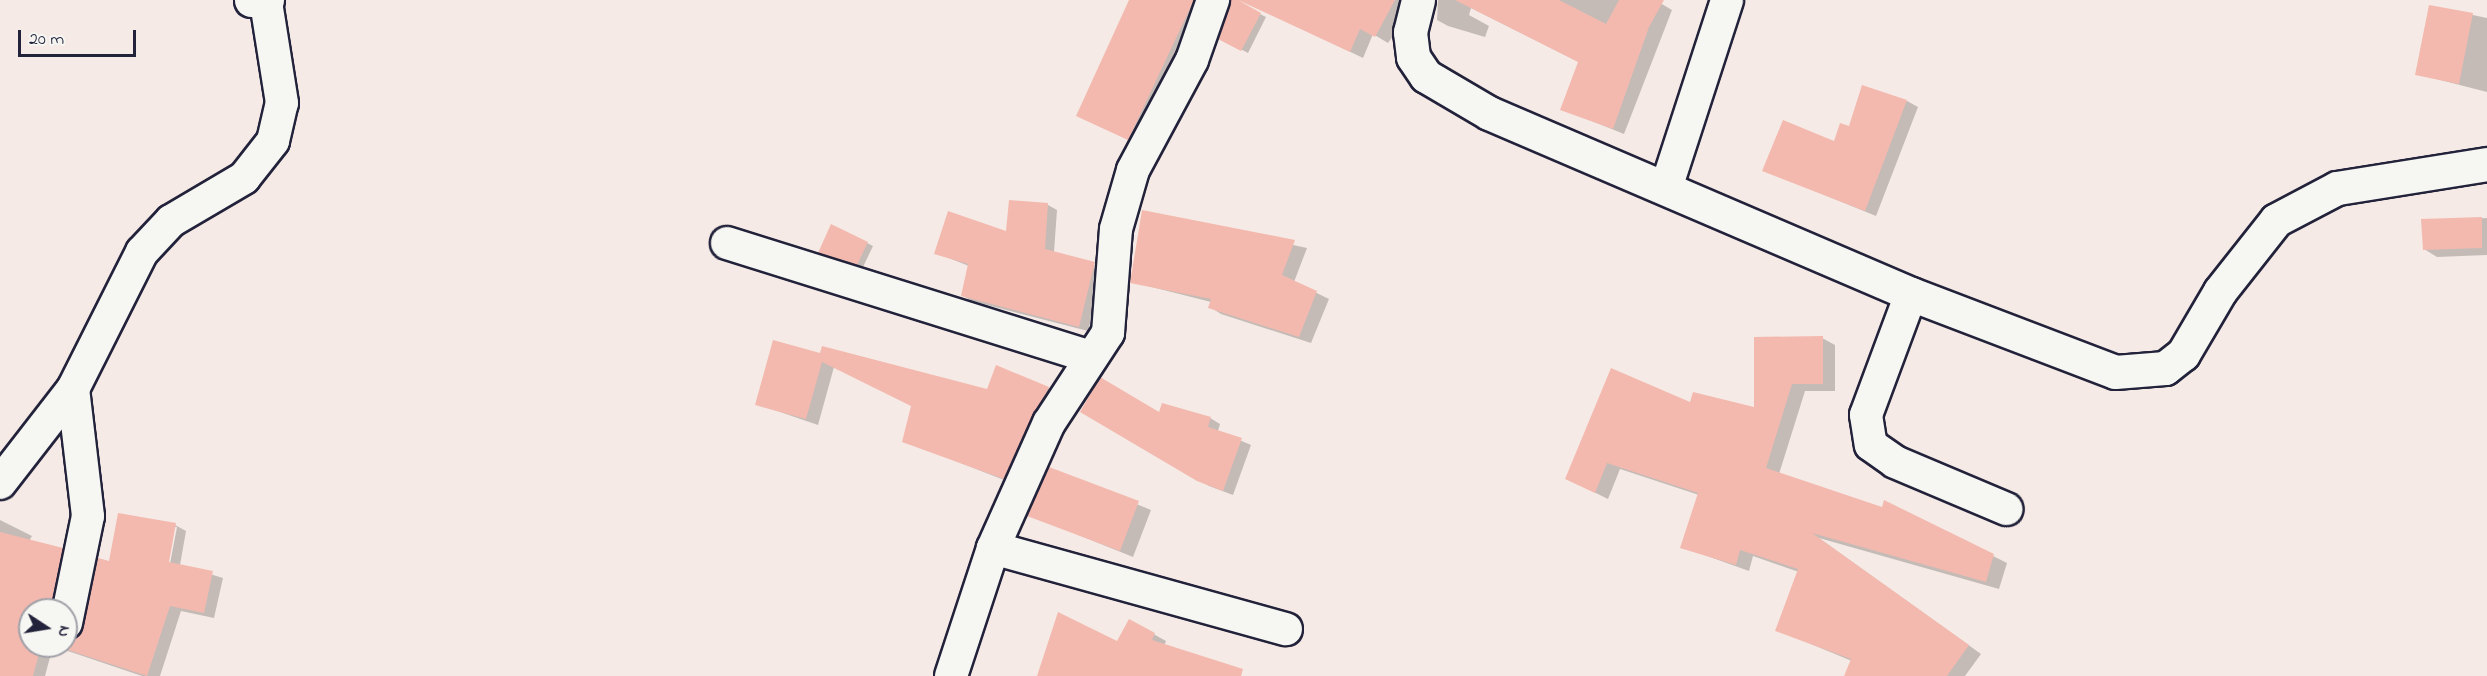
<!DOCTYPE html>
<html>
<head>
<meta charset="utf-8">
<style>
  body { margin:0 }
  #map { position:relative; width:2487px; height:676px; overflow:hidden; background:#f5eae5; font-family:"Indie Flower",sans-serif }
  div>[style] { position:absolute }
  .shadow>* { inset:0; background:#0003 }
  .building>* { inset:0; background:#f3b9af }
  .roads { filter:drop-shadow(2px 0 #22223b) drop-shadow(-2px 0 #22223b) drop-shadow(0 2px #22223b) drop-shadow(0 -2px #22223b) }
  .minor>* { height:32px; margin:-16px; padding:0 16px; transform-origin:16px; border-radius:16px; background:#f6f6f2 }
  .tertiary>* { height:33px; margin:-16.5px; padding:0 16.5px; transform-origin:16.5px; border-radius:16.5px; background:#f6f6f2 }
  span { translate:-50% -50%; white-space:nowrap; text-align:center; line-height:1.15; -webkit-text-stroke:6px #f6f6f2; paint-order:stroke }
  .north { position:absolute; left:18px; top:598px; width:60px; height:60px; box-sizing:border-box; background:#f6f6f2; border:2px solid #a1a1a9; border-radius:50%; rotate:102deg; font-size:16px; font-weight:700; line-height:24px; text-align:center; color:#22223b }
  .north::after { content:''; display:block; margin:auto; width:21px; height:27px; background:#22223b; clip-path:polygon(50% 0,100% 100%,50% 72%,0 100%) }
  .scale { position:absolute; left:18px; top:30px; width:118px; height:27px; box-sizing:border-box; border:3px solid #22223b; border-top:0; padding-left:8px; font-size:18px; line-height:21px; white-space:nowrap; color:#22223b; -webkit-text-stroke:4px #f6f6f2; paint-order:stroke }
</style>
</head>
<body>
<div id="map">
  <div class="shadow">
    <i style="clip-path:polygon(1130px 0,1209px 0,1141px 146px,1078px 115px)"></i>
    <i style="clip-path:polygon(1231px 0,1266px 17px,1248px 53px,1220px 38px)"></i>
    <i style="clip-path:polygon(1286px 0,1418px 0,1388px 43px,1373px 34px,1363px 58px,1278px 17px)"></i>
    <i style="clip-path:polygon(1438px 0,1655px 0,1672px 10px,1624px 134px,1562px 109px,1579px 62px,1471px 8px,1469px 15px,1489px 26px,1485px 37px,1448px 26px,1437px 20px)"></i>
    <i style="clip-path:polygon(2430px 6px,2487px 18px,2487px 92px,2417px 74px)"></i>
    <i style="clip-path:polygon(1907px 101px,1918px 107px,1876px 216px,1763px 170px,1834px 143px,1850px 128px)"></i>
    <i style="clip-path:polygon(1048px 205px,1057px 210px,1054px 252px,1104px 268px,1088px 331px,972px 301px,962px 295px,969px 266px,936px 253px,1008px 233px)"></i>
    <i style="clip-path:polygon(1143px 212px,1307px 248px,1294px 282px,1329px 299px,1311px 343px,1221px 314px,1210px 307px,1211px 302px,1132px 282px)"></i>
    <i style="clip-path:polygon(2487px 218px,2487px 255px,2437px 257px,2424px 249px,2423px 221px)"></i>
    <i style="clip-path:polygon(867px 243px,873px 246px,863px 267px,820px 252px)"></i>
    <i style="clip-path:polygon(1822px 338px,1835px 345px,1835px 391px,1805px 391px,1779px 474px,1884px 509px,1885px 502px,2007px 563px,1999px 589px,1819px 538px,1981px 654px,1965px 676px,1846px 676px,1852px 661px,1777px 630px,1799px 572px,1753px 556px,1749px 571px,1682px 547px,1699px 495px,1620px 469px,1608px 499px,1567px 479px,1691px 404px,1756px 408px)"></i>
    <i style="clip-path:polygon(821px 355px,987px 390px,1048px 388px,1060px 395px,1017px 485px,904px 441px,913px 406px,834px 367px,818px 425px,757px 404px)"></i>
    <i style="clip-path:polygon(1082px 411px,1210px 418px,1220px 424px,1218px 431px,1251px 445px,1233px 495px,1209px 486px)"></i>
    <i style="clip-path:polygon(1050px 469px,1151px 510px,1133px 557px,1029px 515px)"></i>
    <i style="clip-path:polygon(evenodd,0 520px,32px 536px,29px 541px,73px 556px,62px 610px,30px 610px,30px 646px,73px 641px,85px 628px,111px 563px,175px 525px,186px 531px,180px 565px,223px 578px,214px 618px,181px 611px,160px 676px,142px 676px,53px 646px,45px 676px,0 676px,0 520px,174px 527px,177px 527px,169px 569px,166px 569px,174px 527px)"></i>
    <i style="clip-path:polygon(1130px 621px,1166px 641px,1164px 646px,1240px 676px,1038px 676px,1118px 643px)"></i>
  </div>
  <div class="building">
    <i style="clip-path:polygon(1129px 0,1194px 0,1128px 140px,1076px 116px)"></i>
    <i style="clip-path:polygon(1231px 0,1395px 0,1375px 37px,1360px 29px,1350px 52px,1238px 0,1261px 13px,1241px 51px,1218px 39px)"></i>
    <i style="clip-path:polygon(1455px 0,1559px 0,1606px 24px,1619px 0,1664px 0,1649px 27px,1613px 129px,1560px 110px,1578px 62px)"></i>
    <i style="clip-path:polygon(2429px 5px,2473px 13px,2459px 84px,2415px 75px)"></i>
    <i style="clip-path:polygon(1862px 85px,1907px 100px,1865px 211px,1762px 171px,1783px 120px,1834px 141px,1840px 123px,1849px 126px)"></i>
    <i style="clip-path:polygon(1009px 200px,1048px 203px,1045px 249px,1095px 262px,1079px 327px,961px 296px,968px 264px,934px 254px,948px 211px,1006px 231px)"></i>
    <i style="clip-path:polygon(1142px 210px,1295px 240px,1282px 275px,1317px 291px,1299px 337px,1208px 308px,1211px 299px,1130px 283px)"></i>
    <i style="clip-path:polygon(2482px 217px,2482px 248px,2423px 250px,2421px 219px)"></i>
    <i style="clip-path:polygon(831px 224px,868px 242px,857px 265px,818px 253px)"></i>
    <i style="clip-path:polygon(1823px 336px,1823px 384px,1792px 384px,1766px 468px,1882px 507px,1884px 500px,1994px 554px,1986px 582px,1812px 533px,1969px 645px,1947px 676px,1844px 676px,1851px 659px,1775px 631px,1798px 569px,1740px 550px,1736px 565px,1680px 548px,1698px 493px,1607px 463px,1595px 493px,1565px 479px,1611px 368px,1690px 402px,1693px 392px,1754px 407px,1754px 337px)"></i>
    <i style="clip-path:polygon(773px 340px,820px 353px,822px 346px,987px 389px,996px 365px,1049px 387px,1004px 479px,902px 442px,911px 406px,822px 362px,806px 419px,755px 405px)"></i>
    <i style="clip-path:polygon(1100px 377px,1159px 412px,1162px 403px,1211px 417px,1208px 427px,1242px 438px,1223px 491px,1197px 481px,1080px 412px)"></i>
    <i style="clip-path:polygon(1049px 467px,1139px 501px,1120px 551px,1027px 516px)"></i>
    <i style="clip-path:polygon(118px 513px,176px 523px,169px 562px,213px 571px,204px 613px,170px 606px,147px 676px,56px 646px,66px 646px,83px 627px,98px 558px,109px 561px)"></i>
    <i style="clip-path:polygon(0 532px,63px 548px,50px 610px,30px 610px,30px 646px,41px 646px,33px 676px,0 676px)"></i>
    <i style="clip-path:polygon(1058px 612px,1117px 641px,1129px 619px,1155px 633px,1152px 640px,1243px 669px,1241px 676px,1037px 676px)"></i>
  </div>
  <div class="roads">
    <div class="minor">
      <i style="left:1667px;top:185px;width:194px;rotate:-72deg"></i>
      <i style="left:727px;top:243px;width:381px;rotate:17.4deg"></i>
      <i style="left:1911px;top:294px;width:129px;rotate:110.4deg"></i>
      <i style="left:1866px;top:415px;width:30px;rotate:81deg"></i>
      <i style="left:1871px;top:445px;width:29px;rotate:35deg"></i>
      <i style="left:1895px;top:462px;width:121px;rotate:22.9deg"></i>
      <i style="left:0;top:483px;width:119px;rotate:-52.2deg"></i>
      <i style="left:73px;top:389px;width:153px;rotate:-63.3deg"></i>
      <i style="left:142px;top:252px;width:42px;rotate:-46.9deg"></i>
      <i style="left:171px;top:221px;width:85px;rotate:-30.5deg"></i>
      <i style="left:244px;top:178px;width:47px;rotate:-51.9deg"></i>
      <i style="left:273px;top:141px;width:39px;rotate:-77deg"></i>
      <i style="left:282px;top:103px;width:102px;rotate:-99deg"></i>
      <i style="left:993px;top:548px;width:304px;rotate:15.5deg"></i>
      <i style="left:66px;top:623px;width:109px;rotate:-78.4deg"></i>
      <i style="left:88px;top:516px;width:128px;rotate:-96.7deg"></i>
      <i style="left:951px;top:676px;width:135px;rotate:-71.8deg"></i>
      <i style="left:993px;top:548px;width:137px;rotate:-65.9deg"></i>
      <i style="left:1049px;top:423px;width:108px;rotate:-56.8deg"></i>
      <i style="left:1108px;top:333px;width:104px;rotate:-85.6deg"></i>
      <i style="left:1116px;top:229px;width:61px;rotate:-73.9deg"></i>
      <i style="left:1133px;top:170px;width:125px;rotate:-61.8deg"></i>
      <i style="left:1192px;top:60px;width:64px;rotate:-70.7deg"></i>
    </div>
    <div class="tertiary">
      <i style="left:251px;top:0;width:16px"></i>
      <i style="left:1418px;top:0;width:33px;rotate:104deg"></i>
      <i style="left:1410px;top:32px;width:25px;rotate:83deg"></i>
      <i style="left:1413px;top:57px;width:23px;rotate:56deg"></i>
      <i style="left:1426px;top:76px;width:73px;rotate:30.4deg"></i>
      <i style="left:1489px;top:113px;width:459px;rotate:23.2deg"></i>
      <i style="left:1911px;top:294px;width:218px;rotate:20.9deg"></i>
      <i style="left:2115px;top:372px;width:50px;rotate:-4.6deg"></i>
      <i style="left:2165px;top:368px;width:23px;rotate:-38deg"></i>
      <i style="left:2183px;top:354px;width:73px;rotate:-59.6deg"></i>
      <i style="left:2220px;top:291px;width:90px;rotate:-51.7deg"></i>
      <i style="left:2276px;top:220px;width:69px;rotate:-27.7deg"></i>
      <i style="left:2337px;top:188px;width:152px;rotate:-9.1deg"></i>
    </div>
  </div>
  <div class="north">N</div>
  <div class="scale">20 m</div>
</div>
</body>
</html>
